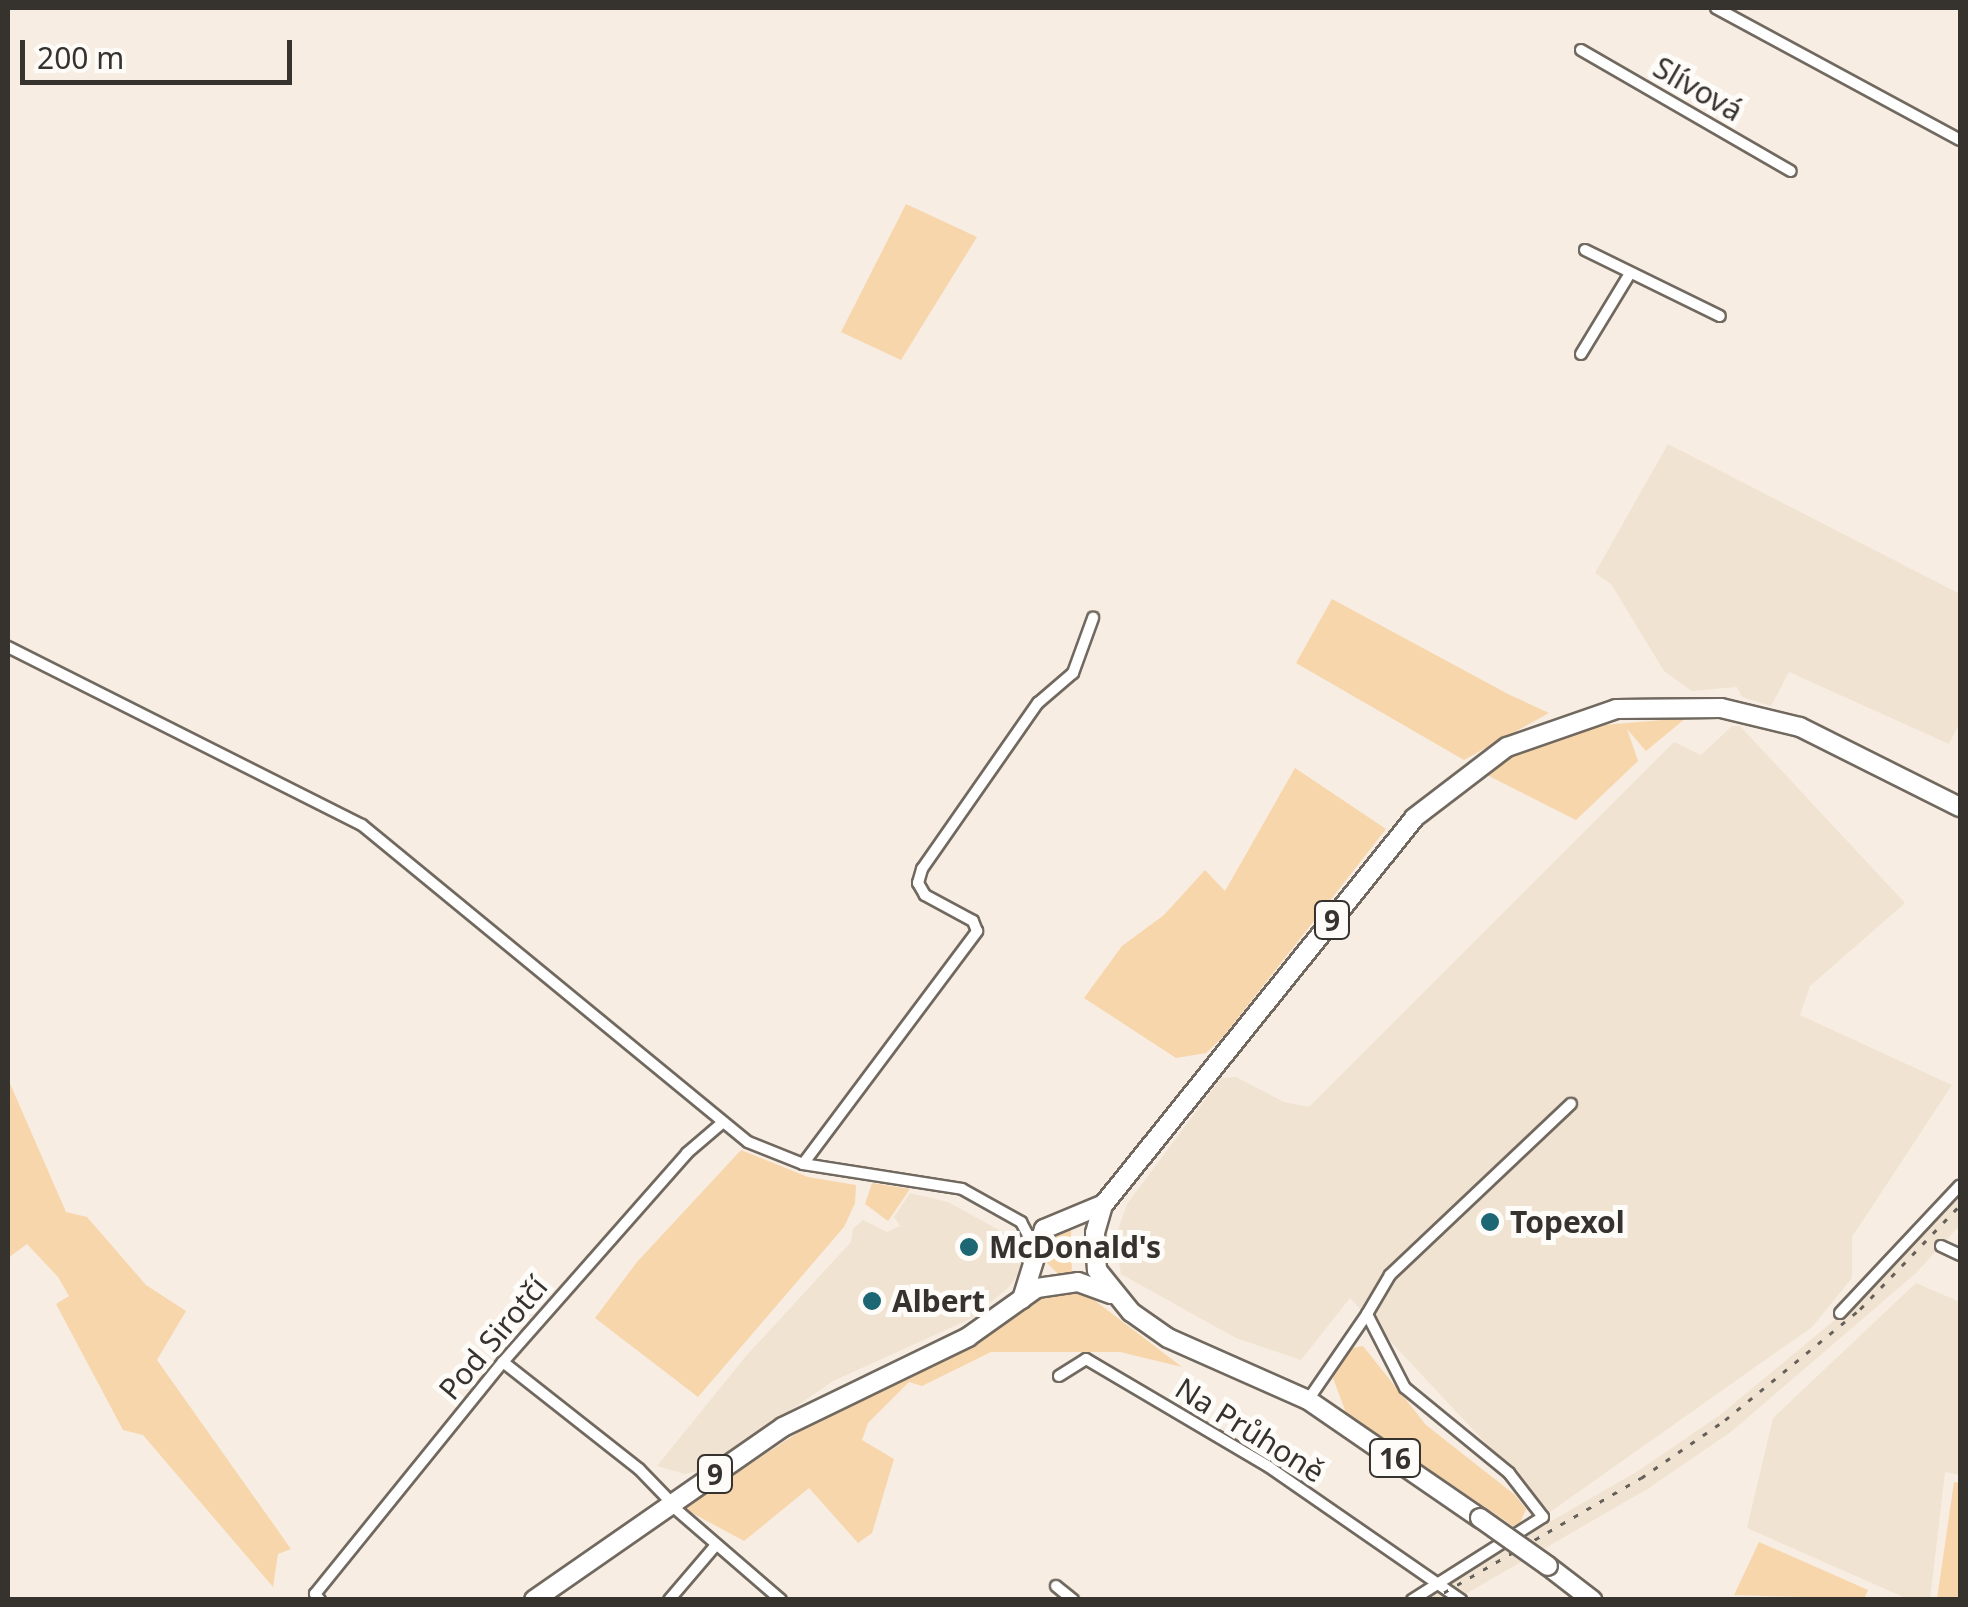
<!DOCTYPE html>
<html>
<head>
<meta charset="utf-8">
<style>
  body { margin:0 }
  #map { position:relative; width:1968px; height:1607px; overflow:hidden; background:#f7ede2; font-family:"Noto Sans",sans-serif }
  div>[style] { position:absolute }
  .built>* { inset:0; background:#f1e3d1 }
  .green>* { inset:0; background:#f7d6ac }
  .roads { filter:drop-shadow(2px 0 #71695f) drop-shadow(-2px 0 #71695f) drop-shadow(0 2px #71695f) drop-shadow(0 -2px #71695f) }
  .minor>* { height:10px; margin:-5px; padding:0 5px; transform-origin:5px; border-radius:5px; background:#fff }
  .primary>* { height:18px; margin:-9px; padding:0 9px; transform-origin:9px; border-radius:9px; background:#fff }
  .rail>* { height:2.5px; margin-top:-1.25px; transform-origin:0; background:repeating-linear-gradient(90deg,#655f5a 0 5px,transparent 0 15px) }
  .bridges { filter:drop-shadow(2px 0 #71695f) drop-shadow(-2px 0 #71695f) drop-shadow(0 2px #71695f) drop-shadow(0 -2px #71695f) }
  .primary-bridge>* { height:18px; margin:-9px; padding:0 9px; transform-origin:9px; border-radius:9px; background:#fff }
  .dots>* { width:28px; height:28px; translate:-50% -50%; box-sizing:border-box; border:5px solid #fefcf9; border-radius:50% }
  span { translate:-50% -50%; white-space:nowrap; text-align:center; line-height:1.15; -webkit-text-stroke:10px #fefcf9; paint-order:stroke }
  .shield-label span { padding:2px 8px; background:#fefcf9; border:2px solid; border-radius:8px; -webkit-text-stroke-width:0 }
  .shield-label { font-size:28px; color:#36322e; font-weight:700 }
  .street-label { font-size:30px; color:#36322e }
  .poi-label { font-size:30px; color:#36322e; font-weight:700 }
  .left { translate:0 -50%; text-align:left }
  .frame { position:absolute; inset:0; border:10px solid #36322e; pointer-events:none }
  .scale { position:absolute; left:20px; top:40px; width:272px; height:45px; box-sizing:border-box; border:5px solid #36322e; border-top:0; padding-left:12px; font-size:30px; line-height:35px; white-space:nowrap; color:#36322e; -webkit-text-stroke:8px #fefcf9; paint-order:stroke }
</style>
</head>
<body>
<div id="map">
  <div class="built">
    <i style="clip-path:polygon(1668px 444px,1960px 594px,1960px 722px,1949px 744px,1789px 672px,1771px 706px,1742px 697px,1737px 687px,1692px 691px,1664px 671px,1611px 584px,1595px 573px)"></i>
    <i style="clip-path:polygon(1732px 726px,1740px 726px,1905px 903px,1810px 986px,1800px 1015px,1952px 1085px,1852px 1237px,1852px 1278px,1812px 1327px,1550px 1512px,1350px 1298px,1301px 1360px,1236px 1338px,1121px 1274px,1115px 1239px,1127px 1204px,1221px 1078px,1236px 1077px,1284px 1102px,1309px 1107px,1674px 742px,1701px 755px)"></i>
    <i style="clip-path:polygon(910px 1193px,948px 1202px,1019px 1241px,1023px 1269px,1008px 1288px,970px 1319px,833px 1381px,705px 1469px,685px 1474px,657px 1466px,746px 1356px,851px 1242px,853px 1229px,863px 1220px,887px 1232px,900px 1226px,894px 1217px)"></i>
    <i style="clip-path:polygon(1960px 1195px,1960px 1225px,1916px 1273px,1732px 1431px,1649px 1488px,1457px 1599px,1415px 1600px,1638px 1471px,1720px 1415px,1854px 1304px)"></i>
    <i style="clip-path:polygon(1916px 1283px,1960px 1302px,1960px 1475px,1945px 1472px,1930px 1600px,1908px 1599px,1747px 1528px,1773px 1418px)"></i>
  </div>
  <div class="green">
    <i style="clip-path:polygon(906px 204px,977px 237px,901px 360px,841px 332px)"></i>
    <i style="clip-path:polygon(1332px 599px,1508px 694px,1549px 713px,1464px 760px,1296px 663px)"></i>
    <i style="clip-path:polygon(1686px 718px,1646px 751px,1627px 729px,1638px 761px,1576px 820px,1485px 774px,1515px 755px,1592px 726px)"></i>
    <i style="clip-path:polygon(1295px 768px,1386px 829px,1223px 1037px,1206px 1053px,1176px 1058px,1084px 998px,1122px 946px,1164px 915px,1205px 870px,1225px 891px)"></i>
    <i style="clip-path:polygon(8px 1079px,66px 1212px,87px 1217px,146px 1285px,186px 1311px,157px 1360px,291px 1549px,278px 1554px,273px 1587px,143px 1435px,123px 1430px,56px 1304px,69px 1296px,58px 1277px,27px 1244px,8px 1258px)"></i>
    <i style="clip-path:polygon(741px 1150px,808px 1177px,856px 1185px,855px 1203px,844px 1227px,698px 1397px,595px 1318px,637px 1262px)"></i>
    <i style="clip-path:polygon(872px 1183px,910px 1189px,888px 1221px,865px 1204px)"></i>
    <i style="clip-path:polygon(1066px 1227px,1071px 1228px,1072px 1276px,1061px 1277px,1042px 1258px,1046px 1237px)"></i>
    <i style="clip-path:polygon(1081px 1290px,1182px 1367px,1120px 1352px,991px 1352px,922px 1386px,909px 1382px,868px 1423px,862px 1440px,894px 1459px,872px 1533px,858px 1543px,809px 1488px,744px 1541px,683px 1508px,834px 1409px,976px 1344px,1044px 1292px)"></i>
    <i style="clip-path:polygon(1363px 1346px,1426px 1425px,1515px 1495px,1526px 1509px,1520px 1523px,1513px 1526px,1346px 1413px,1333px 1378px,1347px 1349px)"></i>
    <i style="clip-path:polygon(1954px 1482px,1960px 1483px,1960px 1599px,1937px 1599px)"></i>
    <i style="clip-path:polygon(1759px 1542px,1868px 1590px,1864px 1599px,1734px 1595px)"></i>
  </div>
  <div class="roads">
    <div class="minor">
      <i style="left:1716px;top:8px;width:277px;rotate:28.4deg"></i>
      <i style="left:1581px;top:50px;width:242px;rotate:30deg"></i>
      <i style="left:1585px;top:250px;width:150px;rotate:26.1deg"></i>
      <i style="left:1581px;top:354px;width:92px;rotate:-58.7deg"></i>
      <i style="left:8px;top:647px;width:396px;rotate:26.7deg"></i>
      <i style="left:362px;top:825px;width:499px;rotate:39.4deg"></i>
      <i style="left:748px;top:1142px;width:59px;rotate:21.8deg"></i>
      <i style="left:803px;top:1164px;width:161px;rotate:8.9deg"></i>
      <i style="left:962px;top:1189px;width:68px;rotate:29.2deg"></i>
      <i style="left:1021px;top:1222px;width:30px;rotate:62deg"></i>
      <i style="left:803px;top:1164px;width:291px;rotate:-53.2deg"></i>
      <i style="left:977px;top:931px;width:11px;rotate:-112deg"></i>
      <i style="left:973px;top:921px;width:55px;rotate:-151.6deg"></i>
      <i style="left:925px;top:895px;width:14px;rotate:-120deg"></i>
      <i style="left:918px;top:883px;width:15px;rotate:-74deg"></i>
      <i style="left:922px;top:869px;width:203px;rotate:-55.1deg"></i>
      <i style="left:1038px;top:703px;width:46px;rotate:-40.6deg"></i>
      <i style="left:1073px;top:673px;width:59px;rotate:-70deg"></i>
      <i style="left:1941px;top:1246px;width:21px;rotate:25deg"></i>
      <i style="left:1840px;top:1313px;width:175px;rotate:-46.8deg"></i>
      <i style="left:503px;top:1362px;width:173px;rotate:38.2deg"></i>
      <i style="left:639px;top:1469px;width:39px;rotate:46deg"></i>
      <i style="left:1059px;top:1376px;width:32px;rotate:-32deg"></i>
      <i style="left:1086px;top:1359px;width:212px;rotate:30.5deg"></i>
      <i style="left:1269px;top:1467px;width:234px;rotate:34.7deg"></i>
      <i style="left:1308px;top:1400px;width:104px;rotate:-55.5deg"></i>
      <i style="left:678px;top:1511px;width:136px;rotate:40.8deg"></i>
      <i style="left:1056px;top:1586px;width:22px;rotate:39deg"></i>
      <i style="left:320px;top:1600px;width:8px;rotate:-130deg"></i>
      <i style="left:315px;top:1594px;width:299px;rotate:-51deg"></i>
      <i style="left:503px;top:1362px;width:278px;rotate:-48.6deg"></i>
      <i style="left:687px;top:1153px;width:45px;rotate:-40.5deg"></i>
      <i style="left:669px;top:1600px;width:72px;rotate:-49.5deg"></i>
      <i style="left:1412px;top:1600px;width:155px;rotate:-32.4deg"></i>
      <i style="left:1543px;top:1517px;width:56px;rotate:-127.7deg"></i>
      <i style="left:1509px;top:1473px;width:134px;rotate:-140.7deg"></i>
      <i style="left:1405px;top:1388px;width:83px;rotate:-117.2deg"></i>
      <i style="left:1367px;top:1314px;width:45px;rotate:-59.5deg"></i>
      <i style="left:1390px;top:1275px;width:249px;rotate:-43.4deg"></i>
    </div>
    <div class="primary">
      <i style="left:1103px;top:1205px;width:29px;rotate:106deg"></i>
      <i style="left:1095px;top:1233px;width:37px;rotate:87deg"></i>
      <i style="left:1097px;top:1270px;width:54px;rotate:51deg"></i>
      <i style="left:1131px;top:1312px;width:45px;rotate:35.1deg"></i>
      <i style="left:1168px;top:1338px;width:153px;rotate:23.9deg"></i>
      <i style="left:1308px;top:1400px;width:209px;rotate:34.5deg"></i>
      <i style="left:1022px;top:1299px;width:73px;rotate:-72.6deg"></i>
      <i style="left:1044px;top:1229px;width:65px;rotate:-22.6deg"></i>
      <i style="left:1104px;top:1204px;width:495px;rotate:-51.2deg"></i>
      <i style="left:1414px;top:818px;width:117px;rotate:-37.4deg"></i>
      <i style="left:1507px;top:747px;width:115px;rotate:-19.2deg"></i>
      <i style="left:1616px;top:709px;width:105px;rotate:-0.5deg"></i>
      <i style="left:1721px;top:708px;width:81px;rotate:13.5deg"></i>
      <i style="left:1800px;top:727px;width:179px;rotate:26.6deg"></i>
      <i style="left:1548px;top:1566px;width:56px;rotate:37.7deg"></i>
      <i style="left:534px;top:1600px;width:303px;rotate:-34.8deg"></i>
      <i style="left:783px;top:1427px;width:206px;rotate:-25.9deg"></i>
      <i style="left:968px;top:1337px;width:85px;rotate:-35.4deg"></i>
      <i style="left:1037px;top:1288px;width:41px;rotate:-8.3deg"></i>
      <i style="left:1078px;top:1282px;width:35px;rotate:20deg"></i>
    </div>
  </div>
  <div class="rail">
    <i style="left:1431px;top:1600px;width:243px;rotate:-30.2deg"></i>
    <i style="left:1641px;top:1478px;width:102px;rotate:-34.6deg"></i>
    <i style="left:1725px;top:1420px;width:175px;rotate:-39.4deg"></i>
    <i style="left:1860px;top:1309px;width:144px;rotate:-46.1deg"></i>
  </div>
  <div class="bridges">
    <div class="primary-bridge">
      <i style="left:1480px;top:1518px;width:83px;rotate:35.2deg"></i>
    </div>
  </div>
  <div class="dots">
    <i style="left:1490px;top:1222px;background:#1d6673"></i>
    <i style="left:969px;top:1247px;background:#1d6673"></i>
    <i style="left:872px;top:1301px;background:#1d6673"></i>
  </div>
  <div class="shield-label">
    <span style="left:1332px;top:920px">9</span>
    <span style="left:1395px;top:1458px">16</span>
    <span style="left:715px;top:1474px">9</span>
  </div>
  <div class="street-label">
    <span style="left:1698px;top:89px;rotate:30deg">Slívová</span>
    <span style="left:493px;top:1338px;rotate:-50deg">Pod Sirotčí</span>
    <span style="left:1250px;top:1430px;rotate:32deg">Na Průhoně</span>
  </div>
  <div class="poi-label">
    <span class="left" style="left:1510px;top:1222px">Topexol</span>
    <span class="left" style="left:989px;top:1247px">McDonald's</span>
    <span class="left" style="left:892px;top:1301px">Albert</span>
  </div>
  <div class="frame"></div>
  <div class="scale">200 m</div>
</div>
</body>
</html>
